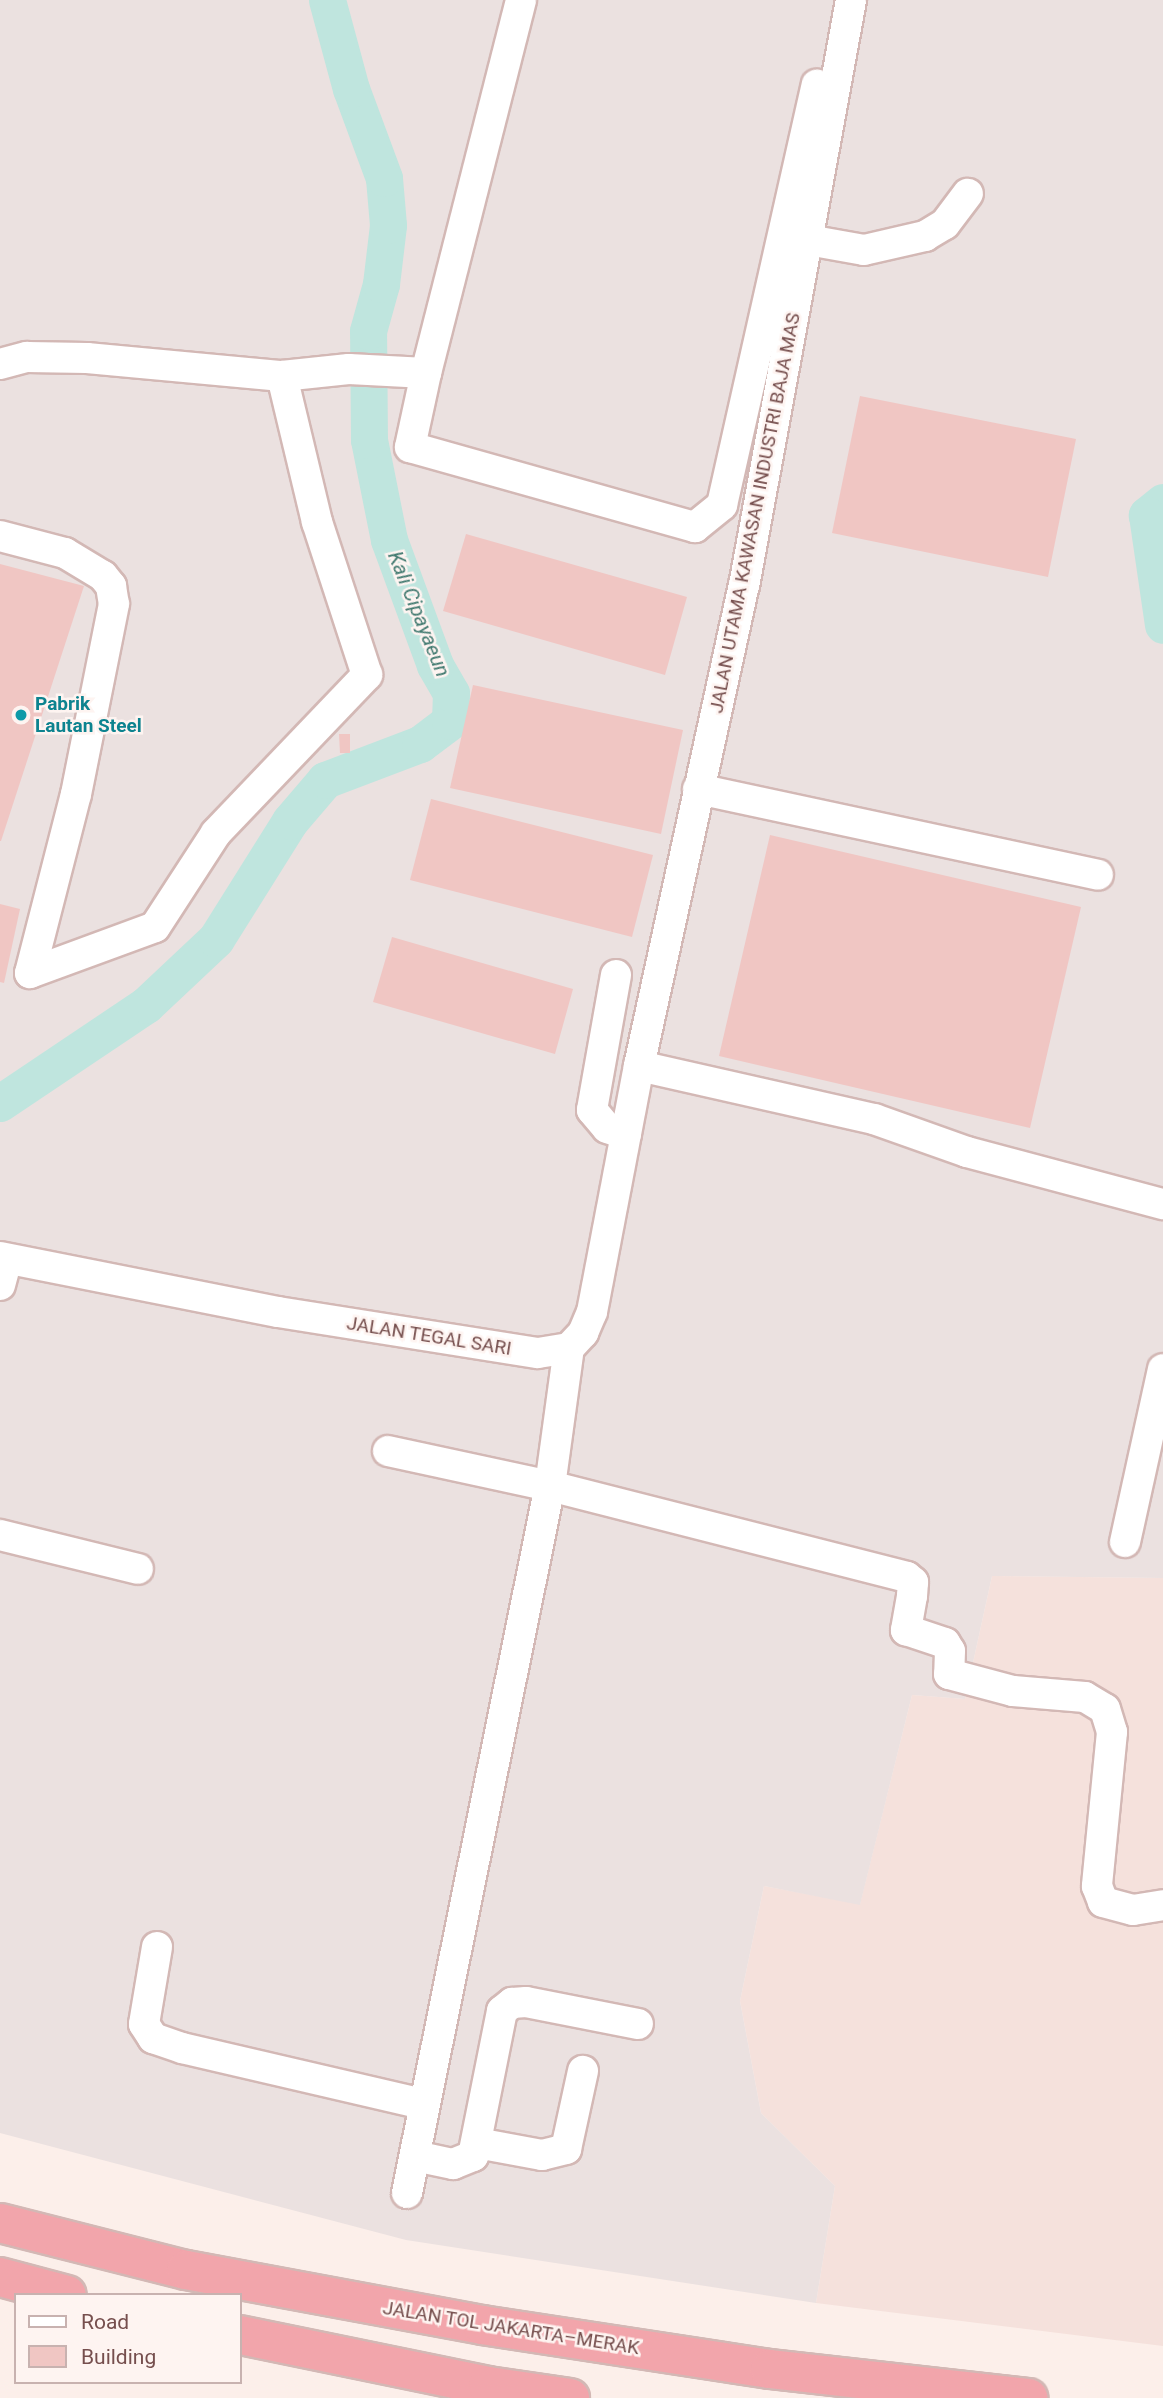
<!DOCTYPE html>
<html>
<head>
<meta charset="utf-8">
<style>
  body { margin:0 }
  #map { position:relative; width:1163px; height:2398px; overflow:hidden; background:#fcefea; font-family:Roboto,sans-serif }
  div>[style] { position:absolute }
  .residential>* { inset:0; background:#f5e1dc }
  .industrial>* { inset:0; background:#ebe1e0 }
  .river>* { height:37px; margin:-18.5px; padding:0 18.5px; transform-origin:18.5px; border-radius:18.5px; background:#bfe5de }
  .building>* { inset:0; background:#f0c6c3 }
  .roads { filter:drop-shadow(2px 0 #d3b8b5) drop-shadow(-2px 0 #d3b8b5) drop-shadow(0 2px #d3b8b5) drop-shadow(0 -2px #d3b8b5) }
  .minor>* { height:30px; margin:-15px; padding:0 15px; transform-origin:15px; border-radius:15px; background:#fff }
  .highway>* { height:38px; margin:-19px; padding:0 19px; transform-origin:19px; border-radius:19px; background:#f2a5ab }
  .dots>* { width:19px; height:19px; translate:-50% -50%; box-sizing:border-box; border:4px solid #fef4f1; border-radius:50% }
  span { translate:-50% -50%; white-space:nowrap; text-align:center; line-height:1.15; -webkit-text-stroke:5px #fef4f1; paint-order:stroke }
  .street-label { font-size:19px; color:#764f4e }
  .culture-label { font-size:19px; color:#0d838f; font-weight:700 }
  .left { translate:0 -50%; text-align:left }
  .water-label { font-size:21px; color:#427a70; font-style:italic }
  .legend { position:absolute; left:14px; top:2293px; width:228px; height:91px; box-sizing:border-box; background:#fef4f1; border:2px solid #c8b2b0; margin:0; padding:9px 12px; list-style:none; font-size:21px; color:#764f4e }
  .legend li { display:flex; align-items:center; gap:14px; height:35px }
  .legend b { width:35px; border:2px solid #c8b2b0 }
</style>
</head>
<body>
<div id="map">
  <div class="residential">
    <i style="clip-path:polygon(992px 1576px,1163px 1578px,1163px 2346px,816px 2303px,835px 2186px,761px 2113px,740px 2001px,764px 1886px,860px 1904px,912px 1695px,965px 1699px)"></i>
  </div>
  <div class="industrial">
    <i style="clip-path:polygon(0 0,1163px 0,1163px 1578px,992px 1576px,965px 1699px,912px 1695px,860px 1905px,764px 1886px,740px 2001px,761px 2113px,835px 2186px,816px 2303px,406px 2240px,0 2133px)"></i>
  </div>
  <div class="river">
    <i style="left:1163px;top:502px;width:21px;rotate:141deg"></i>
    <i style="left:1147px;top:515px;width:111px;rotate:81.7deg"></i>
    <i style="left:0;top:1103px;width:176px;rotate:-33.9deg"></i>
    <i style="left:146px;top:1005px;width:96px;rotate:-43.3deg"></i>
    <i style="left:216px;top:939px;width:139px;rotate:-57.9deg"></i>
    <i style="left:290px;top:821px;width:54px;rotate:-49.5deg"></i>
    <i style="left:325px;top:780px;width:102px;rotate:-20.8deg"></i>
    <i style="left:420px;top:744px;width:38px;rotate:-37deg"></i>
    <i style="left:450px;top:721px;width:28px;rotate:-88deg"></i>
    <i style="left:451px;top:693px;width:32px;rotate:-120deg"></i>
    <i style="left:435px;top:665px;width:133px;rotate:-110.2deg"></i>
    <i style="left:389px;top:540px;width:102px;rotate:-101.3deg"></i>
    <i style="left:369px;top:440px;width:109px;rotate:-90.5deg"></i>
    <i style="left:368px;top:331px;width:49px;rotate:-74.5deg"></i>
    <i style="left:381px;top:284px;width:59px;rotate:-83.2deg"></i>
    <i style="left:388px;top:225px;width:47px;rotate:-94.9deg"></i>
    <i style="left:384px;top:178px;width:95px;rotate:-110.3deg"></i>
    <i style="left:351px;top:89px;width:92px;rotate:-105.1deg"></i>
  </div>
  <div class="building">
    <i style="clip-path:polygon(860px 396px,1076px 439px,1048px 577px,832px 533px)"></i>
    <i style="clip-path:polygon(466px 534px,687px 597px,665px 675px,443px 611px)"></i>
    <i style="clip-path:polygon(0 564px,84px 586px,1px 841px,0 841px)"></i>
    <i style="clip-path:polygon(473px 685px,683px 730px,661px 834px,450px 788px)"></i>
    <i style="clip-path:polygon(339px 734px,350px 734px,350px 753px,340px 753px)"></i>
    <i style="clip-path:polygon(431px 799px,653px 855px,632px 937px,410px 880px)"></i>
    <i style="clip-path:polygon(770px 835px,1081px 907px,1030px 1128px,719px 1056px)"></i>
    <i style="clip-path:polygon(0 904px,20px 909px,4px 983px,0 982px)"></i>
    <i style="clip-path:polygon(392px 937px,573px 989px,555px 1054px,373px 1002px)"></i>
  </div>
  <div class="roads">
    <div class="minor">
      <i style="left:808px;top:240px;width:57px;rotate:10.1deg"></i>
      <i style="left:864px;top:250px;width:63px;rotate:-12.9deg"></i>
      <i style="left:925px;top:236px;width:23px;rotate:-31deg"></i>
      <i style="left:945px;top:224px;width:38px;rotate:-53deg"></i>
      <i style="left:0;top:364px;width:28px;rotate:-15deg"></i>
      <i style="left:27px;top:357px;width:60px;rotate:1deg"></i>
      <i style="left:87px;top:358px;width:196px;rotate:5.3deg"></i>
      <i style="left:282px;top:376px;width:67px;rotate:-6deg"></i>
      <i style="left:349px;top:369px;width:77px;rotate:3deg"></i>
      <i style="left:426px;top:373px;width:76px;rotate:102.2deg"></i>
      <i style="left:410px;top:447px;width:296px;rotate:15.7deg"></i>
      <i style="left:695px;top:527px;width:35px;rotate:-39deg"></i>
      <i style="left:722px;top:505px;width:431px;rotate:-77.3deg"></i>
      <i style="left:426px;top:373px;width:385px;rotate:-75.7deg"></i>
      <i style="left:0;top:536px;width:67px;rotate:14.7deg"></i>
      <i style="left:65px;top:553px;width:44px;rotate:31.2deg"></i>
      <i style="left:103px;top:576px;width:13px;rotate:51deg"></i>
      <i style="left:111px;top:586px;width:18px;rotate:81deg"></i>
      <i style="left:114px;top:604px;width:194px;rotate:101.3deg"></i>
      <i style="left:76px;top:794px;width:185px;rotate:104.4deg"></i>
      <i style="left:30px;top:973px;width:133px;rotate:-20.2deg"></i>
      <i style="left:155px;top:927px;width:112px;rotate:-57deg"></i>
      <i style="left:216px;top:833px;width:219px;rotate:-46.3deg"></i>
      <i style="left:367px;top:675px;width:161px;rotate:-108.1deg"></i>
      <i style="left:317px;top:522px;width:150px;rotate:-103.5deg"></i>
      <i style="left:698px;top:789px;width:409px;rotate:12.1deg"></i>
      <i style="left:616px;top:975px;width:137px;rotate:100.1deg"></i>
      <i style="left:592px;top:1110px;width:23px;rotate:50deg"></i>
      <i style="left:607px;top:1128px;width:20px;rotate:18deg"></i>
      <i style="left:639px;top:1066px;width:241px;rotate:12.7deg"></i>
      <i style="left:874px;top:1119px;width:99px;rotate:19.5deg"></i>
      <i style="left:967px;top:1152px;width:203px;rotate:14.9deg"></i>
      <i style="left:0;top:1257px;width:283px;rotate:11.2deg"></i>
      <i style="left:278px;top:1312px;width:263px;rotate:9deg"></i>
      <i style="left:538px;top:1353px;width:31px;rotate:-9deg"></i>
      <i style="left:569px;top:1348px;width:21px;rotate:-47deg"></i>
      <i style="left:583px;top:1333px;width:23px;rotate:-67deg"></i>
      <i style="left:592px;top:1312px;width:250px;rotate:-79.2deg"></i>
      <i style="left:639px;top:1066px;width:491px;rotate:-77.7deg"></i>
      <i style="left:744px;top:586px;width:596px;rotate:-79.65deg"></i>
      <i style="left:0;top:1285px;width:27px;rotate:-75deg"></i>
      <i style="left:388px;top:1451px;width:166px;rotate:12.2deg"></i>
      <i style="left:550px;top:1486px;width:368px;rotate:14.3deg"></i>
      <i style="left:907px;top:1577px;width:8px;rotate:40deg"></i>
      <i style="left:913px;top:1582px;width:14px;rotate:94deg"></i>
      <i style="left:912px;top:1596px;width:35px;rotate:100deg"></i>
      <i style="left:906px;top:1630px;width:41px;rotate:18.4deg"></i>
      <i style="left:945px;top:1643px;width:9px;rotate:58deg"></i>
      <i style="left:950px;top:1651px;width:23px;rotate:92deg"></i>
      <i style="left:949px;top:1674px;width:66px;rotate:14.9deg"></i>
      <i style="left:1013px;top:1691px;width:72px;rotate:4.8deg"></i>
      <i style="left:1085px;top:1697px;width:23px;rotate:31deg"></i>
      <i style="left:1105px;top:1709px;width:24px;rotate:73deg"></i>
      <i style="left:1112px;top:1732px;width:155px;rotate:95.6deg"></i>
      <i style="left:1097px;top:1886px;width:17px;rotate:69deg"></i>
      <i style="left:1103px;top:1902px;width:31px;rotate:15deg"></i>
      <i style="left:1133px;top:1910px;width:30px;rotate:-9deg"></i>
      <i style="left:0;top:1535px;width:142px;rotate:13.8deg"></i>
      <i style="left:1125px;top:1542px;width:177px;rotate:-77.6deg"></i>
      <i style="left:157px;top:1947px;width:78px;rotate:99.6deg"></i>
      <i style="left:144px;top:2024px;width:17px;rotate:57deg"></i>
      <i style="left:153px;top:2038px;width:31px;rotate:19deg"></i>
      <i style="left:182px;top:2048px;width:246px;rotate:13.1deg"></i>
      <i style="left:477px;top:2143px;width:66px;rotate:10.5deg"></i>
      <i style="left:542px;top:2155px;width:25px;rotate:-14deg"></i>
      <i style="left:566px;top:2149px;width:80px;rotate:-77.7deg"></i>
      <i style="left:415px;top:2156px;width:39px;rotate:12deg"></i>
      <i style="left:453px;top:2164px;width:22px;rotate:-22deg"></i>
      <i style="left:473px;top:2156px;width:148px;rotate:-78.7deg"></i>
      <i style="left:502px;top:2011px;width:13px;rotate:-39deg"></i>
      <i style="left:512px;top:2003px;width:14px;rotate:-4deg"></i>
      <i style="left:526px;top:2002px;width:114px;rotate:11.1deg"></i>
      <i style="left:407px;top:2193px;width:721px;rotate:-78.57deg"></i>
      <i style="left:550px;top:1486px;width:139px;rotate:-82.2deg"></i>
    </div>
    <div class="highway">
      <i style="left:0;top:2223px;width:192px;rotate:14.2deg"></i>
      <i style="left:186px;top:2270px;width:301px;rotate:10.5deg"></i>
      <i style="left:482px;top:2325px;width:291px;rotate:8.7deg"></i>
      <i style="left:770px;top:2369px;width:260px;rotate:6.4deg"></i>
      <i style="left:0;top:2277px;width:69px;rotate:15deg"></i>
      <i style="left:240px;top:2335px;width:253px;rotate:11.6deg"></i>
      <i style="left:488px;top:2386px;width:83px;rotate:8.3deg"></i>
    </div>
  </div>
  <div class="dots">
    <i style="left:21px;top:715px;background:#0f9aa8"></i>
  </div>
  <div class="street-label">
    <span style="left:755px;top:513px;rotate:-79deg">JALAN UTAMA KAWASAN INDUSTRI BAJA MAS</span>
    <span style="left:429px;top:1336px;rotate:9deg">JALAN TEGAL SARI</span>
    <span style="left:511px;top:2328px;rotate:9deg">JALAN TOL JAKARTA–MERAK</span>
  </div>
  <div class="culture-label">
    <span class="left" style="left:35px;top:715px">Pabrik<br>Lautan Steel</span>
  </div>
  <div class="water-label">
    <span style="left:419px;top:614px;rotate:68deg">Kali Cipayaeun</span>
  </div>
  <ul class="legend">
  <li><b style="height:9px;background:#fff"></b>Road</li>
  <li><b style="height:19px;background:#f0c6c3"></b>Building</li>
  </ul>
</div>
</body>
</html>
